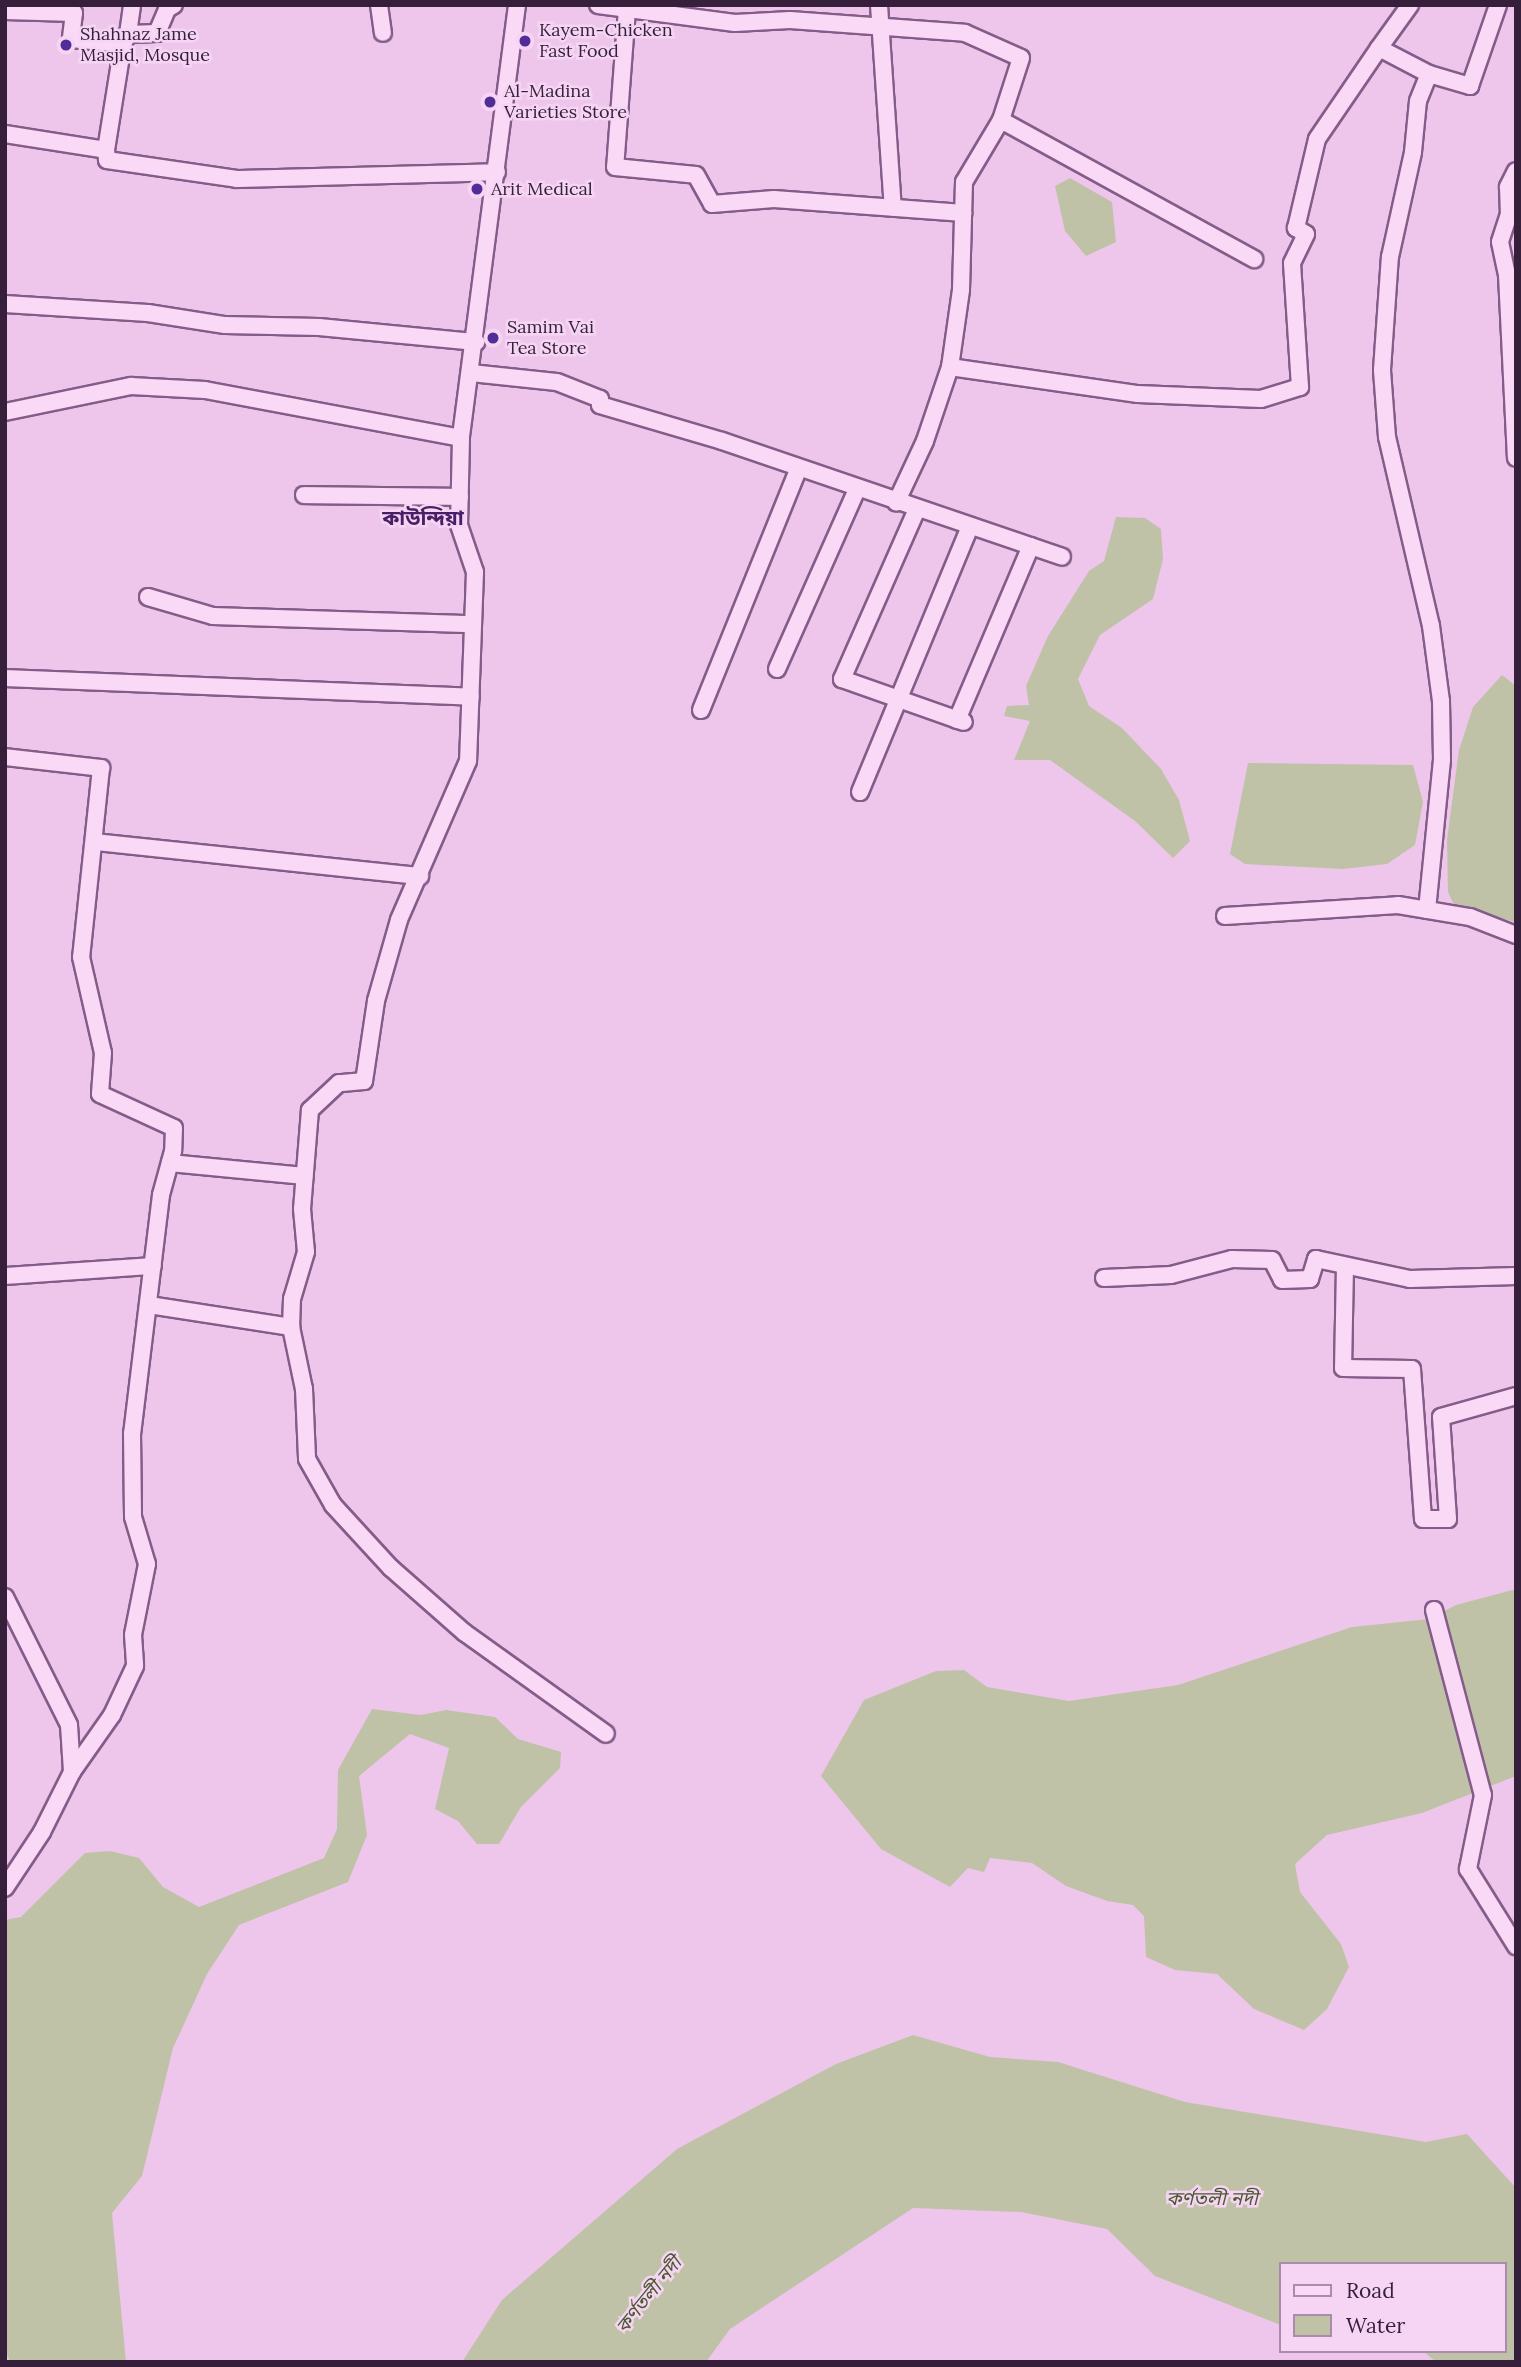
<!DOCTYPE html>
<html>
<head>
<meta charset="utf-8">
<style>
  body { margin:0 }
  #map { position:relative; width:1521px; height:2367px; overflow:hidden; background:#eec6eb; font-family:Lora,"Noto Sans Bengali",serif }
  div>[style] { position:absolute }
  .water>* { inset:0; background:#bfc2a7 }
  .roads { filter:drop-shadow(2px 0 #855c89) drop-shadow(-2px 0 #855c89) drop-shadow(0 2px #855c89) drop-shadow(0 -2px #855c89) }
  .minor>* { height:16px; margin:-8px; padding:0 8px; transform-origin:8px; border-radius:8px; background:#f9d9f6 }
  .dots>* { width:19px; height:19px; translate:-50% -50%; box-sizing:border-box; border:4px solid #f5d5f3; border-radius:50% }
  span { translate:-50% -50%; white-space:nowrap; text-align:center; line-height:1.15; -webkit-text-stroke:5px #f5d5f3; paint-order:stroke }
  .poi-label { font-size:18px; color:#361f3a }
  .left { translate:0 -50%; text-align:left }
  .water-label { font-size:19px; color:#4c592f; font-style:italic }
  .quarter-label { font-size:21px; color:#481f66; font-weight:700 }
  .frame { position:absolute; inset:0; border:7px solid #361f3a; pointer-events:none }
  .legend { position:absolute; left:1279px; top:2262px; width:228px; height:91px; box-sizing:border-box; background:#f5d5f3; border:2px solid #a98ca9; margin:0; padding:9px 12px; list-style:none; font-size:21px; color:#361f3a }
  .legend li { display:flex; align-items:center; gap:14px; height:35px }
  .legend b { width:35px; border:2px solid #a98ca9 }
</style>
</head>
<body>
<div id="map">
  <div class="water">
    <i style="clip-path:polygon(1070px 178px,1112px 202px,1116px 242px,1086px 256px,1065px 231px,1055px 186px)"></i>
    <i style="clip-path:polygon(1116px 517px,1145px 518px,1161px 529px,1163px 559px,1153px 599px,1100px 635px,1078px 679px,1089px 706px,1122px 728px,1161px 769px,1179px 800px,1190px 841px,1173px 858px,1135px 821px,1050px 760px,1014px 760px,1030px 721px,1004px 716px,1007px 706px,1029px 705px,1026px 686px,1048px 636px,1089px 571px,1104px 561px)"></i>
    <i style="clip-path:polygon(1502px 675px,1516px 686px,1516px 922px,1455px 907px,1448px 892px,1447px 840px,1459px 750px,1473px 707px)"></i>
    <i style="clip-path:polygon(1248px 763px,1413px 765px,1423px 802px,1415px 845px,1387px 864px,1343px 869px,1245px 864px,1230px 854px)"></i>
    <i style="clip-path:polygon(1516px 1589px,1516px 1776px,1422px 1813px,1327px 1835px,1295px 1864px,1300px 1892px,1341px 1944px,1349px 1967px,1327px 2009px,1304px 2030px,1254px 2009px,1217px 1974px,1175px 1970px,1146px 1957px,1144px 1916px,1133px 1905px,1107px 1901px,1066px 1886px,1032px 1863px,990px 1858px,984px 1872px,968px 1868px,950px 1887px,881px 1849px,821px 1776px,864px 1700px,936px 1671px,964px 1670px,987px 1687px,1069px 1701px,1178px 1685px,1352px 1627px,1429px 1619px,1456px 1605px)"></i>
    <i style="clip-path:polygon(372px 1709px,421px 1715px,446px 1710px,495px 1717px,518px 1739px,561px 1752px,560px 1768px,521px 1807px,499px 1844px,477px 1844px,458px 1821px,435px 1809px,449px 1748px,410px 1734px,359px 1776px,367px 1835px,348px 1882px,239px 1925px,207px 1974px,173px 2048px,142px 2176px,112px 2213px,126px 2362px,10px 2362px,5px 2349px,5px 1920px,21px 1917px,85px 1853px,110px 1851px,139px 1858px,163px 1887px,199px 1907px,324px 1858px,337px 1829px,338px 1770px)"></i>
    <i style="clip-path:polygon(913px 2035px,990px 2057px,1058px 2062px,1185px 2102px,1426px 2142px,1467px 2134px,1516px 2188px,1516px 2362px,1436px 2362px,1423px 2351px,1505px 2351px,1505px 2264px,1281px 2264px,1281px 2325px,1155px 2276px,1107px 2229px,1021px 2212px,913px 2208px,730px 2329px,706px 2362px,462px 2362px,502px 2300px,677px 2149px,836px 2064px)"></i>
  </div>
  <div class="roads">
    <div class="minor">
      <i style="left:379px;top:5px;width:28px;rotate:82deg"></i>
      <i style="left:517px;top:5px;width:437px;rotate:97.4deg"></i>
      <i style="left:461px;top:438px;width:87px;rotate:91.3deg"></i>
      <i style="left:459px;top:525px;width:50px;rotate:71.2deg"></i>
      <i style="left:475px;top:572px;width:189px;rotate:92.1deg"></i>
      <i style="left:468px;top:761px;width:173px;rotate:113.5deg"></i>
      <i style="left:399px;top:920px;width:84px;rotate:105.9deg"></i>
      <i style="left:376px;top:1001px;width:81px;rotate:98.5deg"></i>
      <i style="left:364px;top:1081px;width:25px;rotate:175deg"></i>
      <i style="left:339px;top:1083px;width:40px;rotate:137deg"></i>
      <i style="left:310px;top:1110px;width:99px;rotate:94.6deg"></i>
      <i style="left:302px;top:1209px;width:43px;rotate:84.7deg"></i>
      <i style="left:306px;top:1252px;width:49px;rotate:106.6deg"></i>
      <i style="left:292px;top:1299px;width:28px;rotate:92deg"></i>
      <i style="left:291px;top:1327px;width:63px;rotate:78.2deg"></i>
      <i style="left:304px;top:1389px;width:70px;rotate:87.5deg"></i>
      <i style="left:307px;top:1459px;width:53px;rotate:60.5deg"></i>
      <i style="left:333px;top:1505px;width:86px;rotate:47.4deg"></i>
      <i style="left:391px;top:1568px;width:98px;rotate:41.3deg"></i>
      <i style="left:465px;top:1633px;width:173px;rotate:35.6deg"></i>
      <i style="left:598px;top:5px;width:138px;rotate:7.5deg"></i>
      <i style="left:735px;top:23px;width:55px;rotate:-3.1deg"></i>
      <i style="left:790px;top:20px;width:175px;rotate:4.2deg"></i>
      <i style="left:965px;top:33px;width:61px;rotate:24.1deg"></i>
      <i style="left:1021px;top:58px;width:65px;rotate:107.9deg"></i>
      <i style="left:1001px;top:120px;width:72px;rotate:120.8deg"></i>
      <i style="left:964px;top:182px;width:108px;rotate:91.6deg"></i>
      <i style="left:961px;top:290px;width:78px;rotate:98.1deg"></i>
      <i style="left:950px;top:367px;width:78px;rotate:108.7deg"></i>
      <i style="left:925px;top:441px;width:68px;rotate:115.1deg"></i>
      <i style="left:879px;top:5px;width:203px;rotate:86.1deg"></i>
      <i style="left:627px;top:9px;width:158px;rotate:94.3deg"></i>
      <i style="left:615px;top:167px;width:81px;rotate:5.6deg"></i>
      <i style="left:696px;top:175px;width:33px;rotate:61deg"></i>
      <i style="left:712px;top:204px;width:62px;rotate:-4.6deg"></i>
      <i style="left:774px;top:199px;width:190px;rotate:4.2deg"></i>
      <i style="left:5px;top:11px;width:69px;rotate:1.7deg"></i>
      <i style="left:74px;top:13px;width:26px;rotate:97deg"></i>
      <i style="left:71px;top:39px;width:52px;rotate:5.5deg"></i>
      <i style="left:128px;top:34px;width:29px;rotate:-82deg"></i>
      <i style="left:1379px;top:48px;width:53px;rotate:-54.2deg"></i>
      <i style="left:1001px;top:120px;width:289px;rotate:28.8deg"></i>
      <i style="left:5px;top:134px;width:102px;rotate:9deg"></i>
      <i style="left:106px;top:150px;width:107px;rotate:-80.9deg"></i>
      <i style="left:123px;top:44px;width:11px;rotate:-63deg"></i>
      <i style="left:128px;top:34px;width:29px;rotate:-2deg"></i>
      <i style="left:157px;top:33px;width:26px;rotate:-67deg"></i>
      <i style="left:167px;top:9px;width:8px;rotate:-30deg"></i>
      <i style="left:106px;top:150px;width:10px;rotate:84deg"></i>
      <i style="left:107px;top:160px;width:131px;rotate:8.3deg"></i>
      <i style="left:237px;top:179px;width:260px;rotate:-1.5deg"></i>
      <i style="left:1516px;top:171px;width:18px;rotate:117deg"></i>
      <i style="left:1508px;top:187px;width:27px;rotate:88deg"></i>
      <i style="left:1509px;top:214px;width:29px;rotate:108deg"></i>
      <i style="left:1500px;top:242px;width:34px;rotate:78deg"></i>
      <i style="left:1507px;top:275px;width:183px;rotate:87.2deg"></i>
      <i style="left:5px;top:304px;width:143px;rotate:3.6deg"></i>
      <i style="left:148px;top:313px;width:78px;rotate:8.9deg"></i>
      <i style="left:225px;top:325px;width:94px;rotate:1.2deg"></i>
      <i style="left:319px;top:327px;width:158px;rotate:5.5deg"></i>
      <i style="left:950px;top:367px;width:190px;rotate:8.2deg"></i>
      <i style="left:1138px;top:394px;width:123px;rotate:2.3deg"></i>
      <i style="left:1261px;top:399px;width:41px;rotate:-17.1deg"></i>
      <i style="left:1300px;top:387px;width:124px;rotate:-93.7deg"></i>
      <i style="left:1292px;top:263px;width:32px;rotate:-64deg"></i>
      <i style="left:1306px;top:234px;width:12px;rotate:-149deg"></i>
      <i style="left:1296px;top:228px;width:91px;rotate:-76.7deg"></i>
      <i style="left:1317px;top:139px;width:110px;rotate:-55.7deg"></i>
      <i style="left:1379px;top:48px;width:56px;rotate:27.5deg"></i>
      <i style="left:1429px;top:74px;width:43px;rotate:16.3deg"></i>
      <i style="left:1470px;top:86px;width:86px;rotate:-70.9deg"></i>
      <i style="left:471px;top:373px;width:86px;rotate:6deg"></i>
      <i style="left:557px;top:382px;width:46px;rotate:21.6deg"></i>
      <i style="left:600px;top:399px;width:6px;rotate:90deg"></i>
      <i style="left:600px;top:405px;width:127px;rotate:16.4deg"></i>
      <i style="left:722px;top:441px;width:359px;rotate:18.8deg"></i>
      <i style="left:5px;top:412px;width:129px;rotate:-11.7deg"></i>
      <i style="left:131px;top:386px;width:74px;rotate:3.1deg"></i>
      <i style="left:205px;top:390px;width:260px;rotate:10.6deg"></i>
      <i style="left:304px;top:495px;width:156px;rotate:0.7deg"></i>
      <i style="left:917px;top:509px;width:186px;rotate:113.8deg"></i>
      <i style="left:842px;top:679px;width:129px;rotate:19.4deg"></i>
      <i style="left:148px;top:597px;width:68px;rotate:16.3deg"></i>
      <i style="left:213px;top:616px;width:260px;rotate:1.8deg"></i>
      <i style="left:777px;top:669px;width:197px;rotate:-66deg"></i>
      <i style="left:5px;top:678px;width:466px;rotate:2.3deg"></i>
      <i style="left:701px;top:710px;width:261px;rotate:-68deg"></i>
      <i style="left:957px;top:720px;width:189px;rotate:-67deg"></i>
      <i style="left:5px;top:757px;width:97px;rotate:6.5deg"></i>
      <i style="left:101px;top:768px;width:190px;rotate:96deg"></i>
      <i style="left:81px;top:957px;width:98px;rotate:77.1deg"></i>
      <i style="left:103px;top:1053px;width:41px;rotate:94.2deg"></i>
      <i style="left:100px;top:1094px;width:81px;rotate:24.7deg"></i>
      <i style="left:174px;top:1128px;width:23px;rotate:92deg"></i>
      <i style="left:173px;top:1151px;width:46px;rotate:105.3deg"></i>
      <i style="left:161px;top:1195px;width:240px;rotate:96.9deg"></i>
      <i style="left:132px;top:1433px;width:84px;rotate:89.3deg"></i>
      <i style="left:133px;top:1517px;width:49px;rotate:73.4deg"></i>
      <i style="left:147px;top:1564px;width:72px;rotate:101.2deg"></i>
      <i style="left:133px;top:1635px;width:31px;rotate:86deg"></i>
      <i style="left:135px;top:1666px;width:54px;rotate:115.1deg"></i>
      <i style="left:112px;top:1715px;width:70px;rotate:125.1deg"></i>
      <i style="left:72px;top:1772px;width:67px;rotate:116.6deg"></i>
      <i style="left:42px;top:1832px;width:67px;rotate:123.5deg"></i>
      <i style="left:860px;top:792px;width:288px;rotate:-67.5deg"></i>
      <i style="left:95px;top:842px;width:327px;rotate:6deg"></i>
      <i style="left:1427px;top:910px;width:152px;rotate:-84.3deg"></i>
      <i style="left:1442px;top:759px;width:58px;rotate:-91deg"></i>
      <i style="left:1441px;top:701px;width:76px;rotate:-97.6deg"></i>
      <i style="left:1431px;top:626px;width:194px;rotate:-103.1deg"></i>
      <i style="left:1387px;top:437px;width:67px;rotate:-94.3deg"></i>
      <i style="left:1382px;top:370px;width:113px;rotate:-86deg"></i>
      <i style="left:1390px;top:257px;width:107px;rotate:-77.6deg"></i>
      <i style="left:1413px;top:152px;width:51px;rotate:-84.4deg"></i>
      <i style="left:1418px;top:101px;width:29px;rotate:-68deg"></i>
      <i style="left:1225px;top:916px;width:173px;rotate:-3.6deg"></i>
      <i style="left:1398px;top:905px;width:73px;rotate:9.5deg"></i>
      <i style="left:1470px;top:917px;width:49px;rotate:21.4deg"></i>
      <i style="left:170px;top:1163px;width:135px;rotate:5.5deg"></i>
      <i style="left:1345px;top:1266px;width:102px;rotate:91.1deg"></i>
      <i style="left:1343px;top:1368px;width:69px;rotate:0.8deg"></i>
      <i style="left:1412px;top:1369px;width:150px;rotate:85.8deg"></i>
      <i style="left:1423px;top:1519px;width:25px"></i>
      <i style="left:1448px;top:1519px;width:102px;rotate:-93.9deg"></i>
      <i style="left:1441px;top:1417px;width:78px;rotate:-15.6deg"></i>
      <i style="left:5px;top:1276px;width:148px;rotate:-3.9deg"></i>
      <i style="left:1104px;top:1278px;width:67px;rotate:-2.6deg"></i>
      <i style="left:1171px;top:1275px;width:63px;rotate:-14.7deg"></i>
      <i style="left:1232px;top:1259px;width:40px;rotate:1.4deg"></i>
      <i style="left:1272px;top:1260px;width:22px;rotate:63deg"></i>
      <i style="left:1282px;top:1280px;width:28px;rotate:-2deg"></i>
      <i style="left:1310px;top:1279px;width:21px;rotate:-73deg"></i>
      <i style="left:1316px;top:1259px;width:96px;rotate:12deg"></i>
      <i style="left:1410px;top:1279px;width:106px;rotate:-1.6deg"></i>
      <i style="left:149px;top:1305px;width:144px;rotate:8.8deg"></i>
      <i style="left:5px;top:1597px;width:143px;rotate:63.4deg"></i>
      <i style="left:69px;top:1725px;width:47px;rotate:86.3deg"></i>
      <i style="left:1434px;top:1610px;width:191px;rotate:75.2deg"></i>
      <i style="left:1483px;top:1795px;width:76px;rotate:101.5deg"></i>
      <i style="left:1468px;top:1869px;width:91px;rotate:58.1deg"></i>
    </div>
  </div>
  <div class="dots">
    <i style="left:525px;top:41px;background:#532c98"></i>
    <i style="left:66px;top:45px;background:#532c98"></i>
    <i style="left:490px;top:102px;background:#532c98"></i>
    <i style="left:477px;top:189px;background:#532c98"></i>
    <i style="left:493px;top:338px;background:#532c98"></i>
  </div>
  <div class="poi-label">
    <span class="left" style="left:539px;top:41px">Kayem-Chicken<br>Fast Food</span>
    <span class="left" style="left:80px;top:45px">Shahnaz Jame<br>Masjid, Mosque</span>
    <span class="left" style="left:504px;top:102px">Al-Madina<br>Varieties Store</span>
    <span class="left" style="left:491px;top:189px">Arit Medical</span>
    <span class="left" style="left:507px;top:338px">Samim Vai<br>Tea Store</span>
  </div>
  <div class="water-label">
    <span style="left:1212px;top:2199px">কর্ণতলী নদী</span>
    <span style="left:649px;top:2295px;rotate:-51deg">কর্ণতলী নদী</span>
  </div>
  <div class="quarter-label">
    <span style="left:423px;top:518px">কাউন্দিয়া</span>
  </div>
  <div class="frame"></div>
  <ul class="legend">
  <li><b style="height:9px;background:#f9d9f6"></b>Road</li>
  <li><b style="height:19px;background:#bfc2a7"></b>Water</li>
  </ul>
</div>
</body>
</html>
